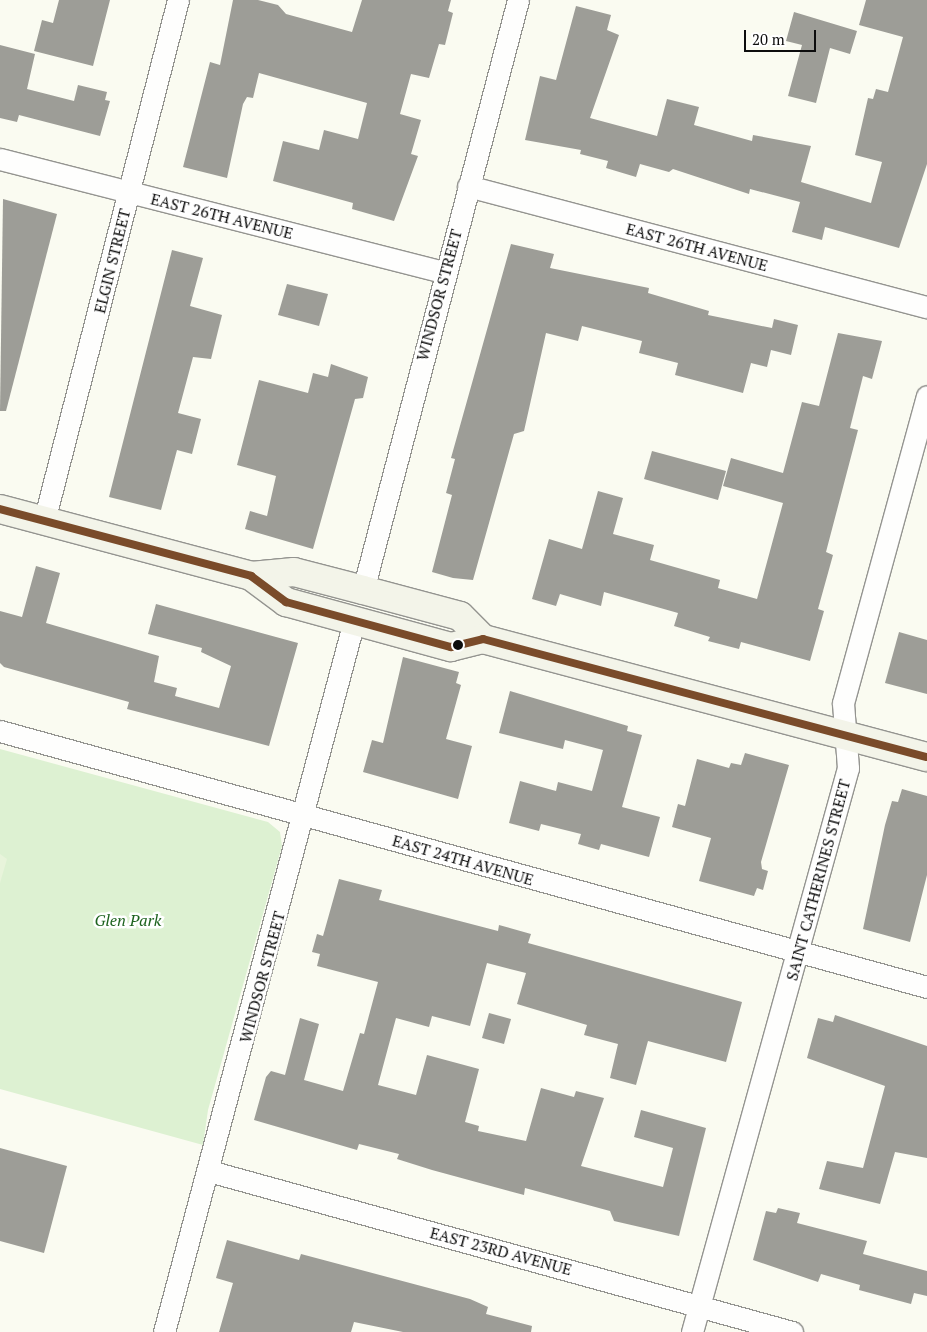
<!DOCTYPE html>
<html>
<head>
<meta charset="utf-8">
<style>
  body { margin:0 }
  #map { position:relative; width:927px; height:1332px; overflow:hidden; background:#fafbf1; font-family:"PT Serif",serif }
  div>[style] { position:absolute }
  .green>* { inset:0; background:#ddf1d2 }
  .pitch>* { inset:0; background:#e8f4db }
  .building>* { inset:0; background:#9d9d97 }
  .roads { filter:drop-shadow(1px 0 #949490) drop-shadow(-1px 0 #949490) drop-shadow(0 1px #949490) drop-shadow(0 -1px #949490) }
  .minor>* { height:21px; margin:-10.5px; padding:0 10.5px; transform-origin:10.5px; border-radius:10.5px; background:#fefefd }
  .secondary>* { height:28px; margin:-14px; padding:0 14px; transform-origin:14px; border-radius:14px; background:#f3f4e9 }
  .bus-1>* { height:8px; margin:-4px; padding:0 4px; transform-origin:4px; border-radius:4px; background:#7a4b2a }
  .dots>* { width:14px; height:14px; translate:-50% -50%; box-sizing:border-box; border:2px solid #fff; border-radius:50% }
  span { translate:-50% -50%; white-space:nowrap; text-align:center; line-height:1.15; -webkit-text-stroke:5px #fff; paint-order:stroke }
  .street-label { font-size:16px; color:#0d0d0d }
  .park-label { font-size:16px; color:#1e631f; font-style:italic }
  .scale { position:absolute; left:744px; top:30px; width:72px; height:22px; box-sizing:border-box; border:2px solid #0d0d0d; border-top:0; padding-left:6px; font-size:15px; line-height:18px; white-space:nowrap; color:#0d0d0d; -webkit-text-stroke:4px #fff; paint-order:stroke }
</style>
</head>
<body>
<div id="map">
  <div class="green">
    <i style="clip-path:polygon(0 749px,268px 822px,280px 832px,282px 846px,208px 1110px,203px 1145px,0 1089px)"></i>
  </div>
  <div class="pitch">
    <i style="clip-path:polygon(0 854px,7px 859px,0 883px)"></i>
  </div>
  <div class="building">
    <i style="clip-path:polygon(59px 0,110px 0,93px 66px,34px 51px,42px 20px,53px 23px)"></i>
    <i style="clip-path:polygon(233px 0,258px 0,278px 5px,286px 14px,352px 32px,362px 0,451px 0,448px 11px,453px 13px,445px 45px,439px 44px,429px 78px,411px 74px,400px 114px,421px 120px,411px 154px,418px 156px,394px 221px,352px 209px,353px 203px,273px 181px,283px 141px,319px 150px,324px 130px,358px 139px,367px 103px,259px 73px,253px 98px,247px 97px,243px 104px,227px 178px,183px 167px,210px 62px,220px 65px)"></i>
    <i style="clip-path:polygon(866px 0,927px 0,927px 164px,899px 248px,825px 227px,822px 240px,792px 232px,800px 202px,750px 189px,749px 194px,673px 169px,669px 172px,640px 164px,636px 177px,606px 168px,608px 161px,580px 154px,581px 150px,525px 140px,540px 76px,556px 80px,576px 6px,611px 15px,607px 30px,619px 35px,590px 118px,657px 136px,667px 99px,699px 107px,694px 125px,752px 141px,753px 135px,811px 146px,801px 182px,871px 203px,882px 162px,855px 155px,868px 98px,873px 99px,876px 89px,888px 92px,903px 37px,859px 25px)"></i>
    <i style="clip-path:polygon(794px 12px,857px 31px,850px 54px,830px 48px,816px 103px,788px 96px,802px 45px,786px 41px)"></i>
    <i style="clip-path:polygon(0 45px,35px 54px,27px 89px,74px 101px,78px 85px,107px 92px,105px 100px,110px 101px,100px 136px,19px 115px,17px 122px,0 118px)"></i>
    <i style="clip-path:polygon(3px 199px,57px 214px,6px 411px,0 411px)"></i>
    <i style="clip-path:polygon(511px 244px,554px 254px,550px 268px,649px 288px,648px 293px,709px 311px,708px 315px,772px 328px,774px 319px,798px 325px,791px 355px,771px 350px,767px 367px,751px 363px,743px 393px,675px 375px,678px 363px,639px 353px,642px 341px,582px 326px,578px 341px,546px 333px,524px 431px,514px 434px,473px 580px,453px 578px,432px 572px,452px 495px,446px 493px,455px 459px,451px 458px)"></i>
    <i style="clip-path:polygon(172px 250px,203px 258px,190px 306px,222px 315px,211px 359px,193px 357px,178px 413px,201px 419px,192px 454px,177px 450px,161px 510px,109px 497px)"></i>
    <i style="clip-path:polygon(287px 284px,328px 294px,319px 326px,278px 315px)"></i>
    <i style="clip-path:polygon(838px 333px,882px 341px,872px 379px,863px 376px,850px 428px,858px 430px,826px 552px,833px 555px,818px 609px,824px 611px,810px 661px,741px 642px,739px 649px,708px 641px,710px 637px,674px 626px,678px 613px,604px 592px,601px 606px,560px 594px,556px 606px,532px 599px,549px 539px,582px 549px,598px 491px,623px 498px,613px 534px,654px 545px,650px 560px,720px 580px,718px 588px,757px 599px,783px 503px,723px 486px,731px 458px,783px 473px,802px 402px,819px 406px)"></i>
    <i style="clip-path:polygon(331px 364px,368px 377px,363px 398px,355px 399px,313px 549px,245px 529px,250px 511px,267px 516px,276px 476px,237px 465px,259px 380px,308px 393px,313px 373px,328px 377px)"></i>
    <i style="clip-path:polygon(652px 451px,726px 471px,718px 500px,644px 479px)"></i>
    <i style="clip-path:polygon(36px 566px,60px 573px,46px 623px,159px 656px,154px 682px,177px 688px,175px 696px,219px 708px,231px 666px,201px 652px,202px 648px,148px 634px,156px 604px,298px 643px,269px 746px,127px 709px,129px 702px,4px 667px,0 663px,0 611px,22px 617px)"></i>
    <i style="clip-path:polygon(899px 632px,927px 640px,927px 694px,885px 683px)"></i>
    <i style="clip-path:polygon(403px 657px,459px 672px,456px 683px,461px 685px,446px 739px,472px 746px,458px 799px,363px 772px,372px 740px,383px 743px)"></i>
    <i style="clip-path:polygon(510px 691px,628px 726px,627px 731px,642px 735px,622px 807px,660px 817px,649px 857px,601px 844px,599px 850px,578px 844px,581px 834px,541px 824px,539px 831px,509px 823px,520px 781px,556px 791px,558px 782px,592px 791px,603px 750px,565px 740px,563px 749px,499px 733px)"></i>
    <i style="clip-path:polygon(745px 753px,789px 765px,761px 862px,762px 869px,768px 871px,763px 890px,757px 888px,754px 896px,699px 881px,711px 838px,672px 827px,678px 804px,685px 806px,697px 759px,729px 768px,731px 763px,741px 765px)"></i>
    <i style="clip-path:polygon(902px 789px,927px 796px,927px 875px,910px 942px,863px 929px,885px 825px,892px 801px,898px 802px)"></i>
    <i style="clip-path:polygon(339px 879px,382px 890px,379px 900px,498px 931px,499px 925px,531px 934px,528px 943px,742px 1002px,726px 1062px,648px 1041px,636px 1085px,610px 1078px,618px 1044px,584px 1035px,587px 1025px,517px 1004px,526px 973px,487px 963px,470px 1026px,432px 1016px,429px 1027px,396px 1018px,378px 1085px,416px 1095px,427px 1055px,479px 1069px,465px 1122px,479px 1126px,478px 1131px,526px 1141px,541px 1088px,574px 1097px,576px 1091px,604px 1098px,581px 1166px,663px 1187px,673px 1148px,634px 1137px,641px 1110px,706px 1128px,679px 1236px,614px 1221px,610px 1211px,525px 1188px,524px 1195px,432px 1170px,397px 1159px,399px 1154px,359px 1144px,357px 1150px,254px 1120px,266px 1077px,271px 1071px,285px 1075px,300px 1018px,319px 1024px,304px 1080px,343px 1091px,360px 1033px,364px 1034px,378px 982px,317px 966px,320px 954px,312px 952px,317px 934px,323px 936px)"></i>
    <i style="clip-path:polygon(489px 1013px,511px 1019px,504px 1044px,482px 1038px)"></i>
    <i style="clip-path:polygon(835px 1015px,927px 1046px,927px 1158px,895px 1152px,880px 1204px,819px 1189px,827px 1161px,863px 1168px,885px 1086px,807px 1058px,818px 1018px,833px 1022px)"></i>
    <i style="clip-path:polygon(0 1148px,67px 1166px,44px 1253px,0 1241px)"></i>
    <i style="clip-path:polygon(778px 1208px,800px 1213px,797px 1223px,867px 1241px,863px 1254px,927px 1271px,927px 1296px,914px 1293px,911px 1304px,859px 1290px,860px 1285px,821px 1274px,818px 1282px,753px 1260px,766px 1211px,776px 1213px)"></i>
    <i style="clip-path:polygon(227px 1240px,299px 1260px,301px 1254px,470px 1299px,488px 1307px,486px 1314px,532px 1326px,531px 1332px,403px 1332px,354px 1322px,351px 1332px,219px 1332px,233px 1283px,216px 1278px)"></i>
  </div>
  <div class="roads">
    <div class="minor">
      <i style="left:0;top:159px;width:458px;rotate:14.3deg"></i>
      <i style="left:468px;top:186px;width:475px;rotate:14.8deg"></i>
      <i style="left:44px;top:521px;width:538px;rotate:-75.58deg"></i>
      <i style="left:363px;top:590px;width:610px;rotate:-75.28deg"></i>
      <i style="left:0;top:731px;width:962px;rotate:15.44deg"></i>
      <i style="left:209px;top:1171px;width:605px;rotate:15.44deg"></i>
      <i style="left:164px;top:1332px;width:736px;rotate:-75.04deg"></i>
      <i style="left:692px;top:1332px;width:585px;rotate:-74.54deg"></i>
      <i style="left:848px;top:768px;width:65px;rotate:-94.4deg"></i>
      <i style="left:843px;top:703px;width:318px;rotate:-74.7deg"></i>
    </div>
    <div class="secondary">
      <i style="left:0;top:509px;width:260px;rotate:14.9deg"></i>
      <i style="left:251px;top:576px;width:43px;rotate:-5.3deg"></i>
      <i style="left:294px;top:572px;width:71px;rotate:14.6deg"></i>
      <i style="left:363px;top:590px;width:100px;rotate:15deg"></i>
      <i style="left:460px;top:616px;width:33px;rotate:45deg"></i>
      <i style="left:483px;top:639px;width:459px;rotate:14.9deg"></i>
      <i style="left:251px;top:576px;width:44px;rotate:36.6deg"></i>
      <i style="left:286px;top:602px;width:171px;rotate:15.3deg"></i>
      <i style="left:451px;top:647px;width:33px;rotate:-14deg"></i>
    </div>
  </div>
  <div class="bus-1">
    <i style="left:0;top:509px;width:260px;rotate:14.9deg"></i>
    <i style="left:251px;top:576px;width:44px;rotate:36.6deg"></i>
    <i style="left:286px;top:602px;width:171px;rotate:15.3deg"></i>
    <i style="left:451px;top:647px;width:33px;rotate:-14deg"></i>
    <i style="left:483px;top:639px;width:459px;rotate:14.9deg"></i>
  </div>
  <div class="dots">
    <i style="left:458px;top:645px;background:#0d0d0d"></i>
  </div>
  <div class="street-label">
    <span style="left:222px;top:216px;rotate:14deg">EAST 26TH AVENUE</span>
    <span style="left:697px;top:247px;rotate:15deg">EAST 26TH AVENUE</span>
    <span style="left:112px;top:261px;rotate:-76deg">ELGIN STREET</span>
    <span style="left:439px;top:295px;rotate:-75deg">WINDSOR STREET</span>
    <span style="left:463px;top:860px;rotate:16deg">EAST 24TH AVENUE</span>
    <span style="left:818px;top:880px;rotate:-75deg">SAINT CATHERINES STREET</span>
    <span style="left:262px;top:977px;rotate:-75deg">WINDSOR STREET</span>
    <span style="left:501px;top:1251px;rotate:15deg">EAST 23RD AVENUE</span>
  </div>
  <div class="park-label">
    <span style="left:128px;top:920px">Glen Park</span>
  </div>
  <div class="scale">20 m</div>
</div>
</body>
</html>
